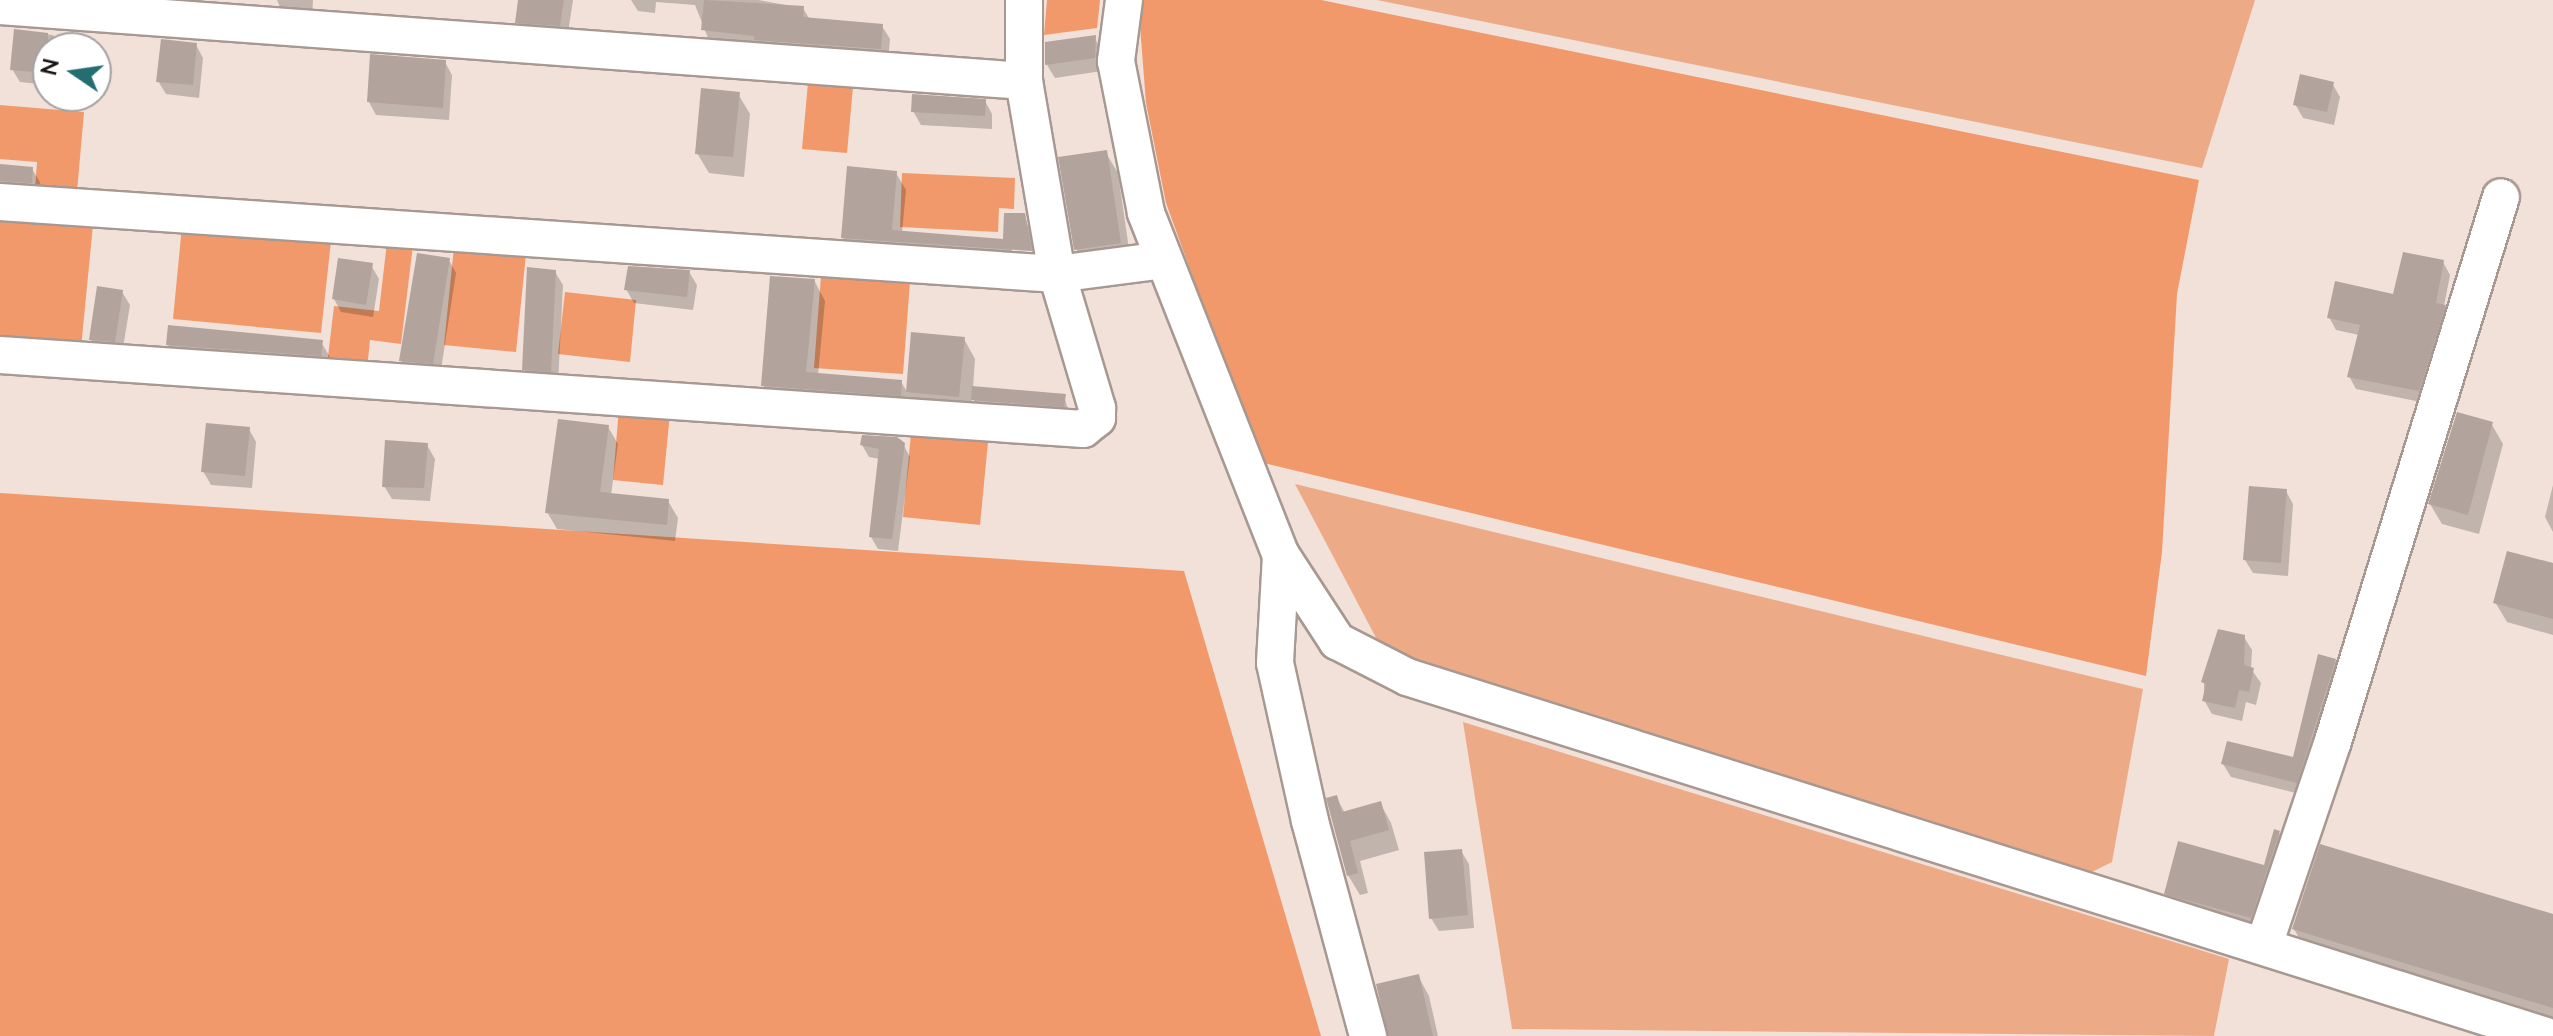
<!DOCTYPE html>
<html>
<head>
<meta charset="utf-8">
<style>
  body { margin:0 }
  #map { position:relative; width:2553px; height:1036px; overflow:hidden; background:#f1e1d9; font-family:"Nunito Sans",sans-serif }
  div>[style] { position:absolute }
  .green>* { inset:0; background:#edaa87 }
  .forest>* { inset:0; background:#f1996a }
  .shadow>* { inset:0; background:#0003 }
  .building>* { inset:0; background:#b2a39c }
  .roads { filter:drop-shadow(2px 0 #a79891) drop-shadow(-2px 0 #a79891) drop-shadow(0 2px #a79891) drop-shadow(0 -2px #a79891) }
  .minor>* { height:36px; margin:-18px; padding:0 18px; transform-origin:18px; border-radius:18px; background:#fff }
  span { translate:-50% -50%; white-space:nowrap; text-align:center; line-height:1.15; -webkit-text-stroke:6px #fff; paint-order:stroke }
  .north { position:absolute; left:32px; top:32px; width:80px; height:80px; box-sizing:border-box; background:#fff; border:2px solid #a4a2a1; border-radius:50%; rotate:283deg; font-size:22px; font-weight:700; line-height:32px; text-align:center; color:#1b1613 }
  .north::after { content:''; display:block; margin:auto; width:28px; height:36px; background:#236e71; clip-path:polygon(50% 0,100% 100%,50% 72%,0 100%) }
</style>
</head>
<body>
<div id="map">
  <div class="green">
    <i style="clip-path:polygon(1377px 0,2255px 0,2202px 168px)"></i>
    <i style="clip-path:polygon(1295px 484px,2143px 689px,2112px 862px,2092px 872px,1384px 653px)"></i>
    <i style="clip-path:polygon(1463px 722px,2229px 959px,2214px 1036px,1512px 1029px)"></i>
  </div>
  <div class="forest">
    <i style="clip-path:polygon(1047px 0,1100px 0,1097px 28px,1044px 35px)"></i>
    <i style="clip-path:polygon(1138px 0,1321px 0,2199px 180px,2177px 294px,2162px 552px,2146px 676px,1260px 462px,1166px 203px,1146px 103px)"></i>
    <i style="clip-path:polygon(808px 83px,853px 87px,847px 153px,802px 149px)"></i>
    <i style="clip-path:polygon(0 105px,84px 112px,77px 192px,35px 189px,37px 162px,0 159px)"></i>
    <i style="clip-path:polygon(902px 173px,1015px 178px,1014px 209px,999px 208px,998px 232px,900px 227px)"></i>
    <i style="clip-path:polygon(0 216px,93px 225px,81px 348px,0 340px)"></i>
    <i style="clip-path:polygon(182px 226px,331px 241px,321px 333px,173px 319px)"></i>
    <i style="clip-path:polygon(387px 242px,413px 245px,401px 344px,370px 340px,367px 369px,327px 365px,334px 306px,379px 311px)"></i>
    <i style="clip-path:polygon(454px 247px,526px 254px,516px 352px,444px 345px)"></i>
    <i style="clip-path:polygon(821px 276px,910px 282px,903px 374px,814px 368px)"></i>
    <i style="clip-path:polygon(565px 292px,636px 300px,630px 362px,558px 354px)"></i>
    <i style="clip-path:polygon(619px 408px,670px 413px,663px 485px,613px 480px)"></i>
    <i style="clip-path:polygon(911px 434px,988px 442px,980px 525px,903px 517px)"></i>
    <i style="clip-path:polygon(0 493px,1184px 571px,1321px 1036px,0 1036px)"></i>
  </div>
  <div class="shadow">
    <i style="clip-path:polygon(277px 0,313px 0,312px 18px,284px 16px)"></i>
    <i style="clip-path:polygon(520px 0,573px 0,567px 39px,525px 35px,517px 22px)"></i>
    <i style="clip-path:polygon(631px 0,758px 0,803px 8px,810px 20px,882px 26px,890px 39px,888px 62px,710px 43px,695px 5px,656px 2px,655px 13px,638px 11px)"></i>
    <i style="clip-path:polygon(16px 31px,53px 35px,61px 48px,48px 48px,48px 85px,20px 82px,12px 69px)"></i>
    <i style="clip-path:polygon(1094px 37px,1102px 50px,1102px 71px,1055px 78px,1047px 65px)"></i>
    <i style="clip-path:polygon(196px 45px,203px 58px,199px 98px,166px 94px,158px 81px)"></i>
    <i style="clip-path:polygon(445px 62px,452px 75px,449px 120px,376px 115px,369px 102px)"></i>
    <i style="clip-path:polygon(2332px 83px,2340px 97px,2334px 125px,2303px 118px,2295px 104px)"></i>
    <i style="clip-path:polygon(738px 94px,750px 114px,744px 177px,709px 173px,697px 153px)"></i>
    <i style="clip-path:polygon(985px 101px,992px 114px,992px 129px,921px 125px,913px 111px)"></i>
    <i style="clip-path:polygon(1106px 153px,1118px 173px,1131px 263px,1088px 269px,1076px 249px)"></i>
    <i style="clip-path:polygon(0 166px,32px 169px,40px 182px,39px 196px,0 197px)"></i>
    <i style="clip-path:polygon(896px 173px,906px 190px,902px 233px,1005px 241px,1024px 215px,1037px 250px,1012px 248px,1012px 252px,1038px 254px,1040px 268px,853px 255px,843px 238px)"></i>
    <i style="clip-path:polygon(449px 260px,456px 273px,440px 376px,409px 374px,401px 361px)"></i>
    <i style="clip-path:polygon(2443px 262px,2450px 275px,2444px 306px,2452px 319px,2426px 403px,2356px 389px,2349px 376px,2359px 335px,2336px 330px,2329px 317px,2395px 296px)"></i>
    <i style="clip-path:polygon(371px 265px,379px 279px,373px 317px,341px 312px,334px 299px)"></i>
    <i style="clip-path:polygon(555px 272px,563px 285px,558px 384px,532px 382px,524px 369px)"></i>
    <i style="clip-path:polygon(689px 272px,697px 285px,693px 310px,634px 303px,626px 289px)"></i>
    <i style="clip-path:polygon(814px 280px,825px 301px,818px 375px,901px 382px,908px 393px,913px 334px,964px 339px,975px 359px,973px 388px,1064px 396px,1071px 419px,981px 413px,972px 397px,970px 417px,774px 406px,763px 385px)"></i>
    <i style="clip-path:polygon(122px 292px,130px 305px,122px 354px,98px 353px,91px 340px)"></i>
    <i style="clip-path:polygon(321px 342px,333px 362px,179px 365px,168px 345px)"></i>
    <i style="clip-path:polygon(2491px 423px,2503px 444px,2479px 534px,2442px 524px,2430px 504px)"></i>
    <i style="clip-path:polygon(608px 427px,618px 444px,611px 495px,668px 501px,678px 518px,675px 541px,557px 529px,547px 512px)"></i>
    <i style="clip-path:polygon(249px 429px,256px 442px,252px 488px,211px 485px,203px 471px)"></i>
    <i style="clip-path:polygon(903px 444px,910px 457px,898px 551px,878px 549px,871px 537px,880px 459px,869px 457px,862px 445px)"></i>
    <i style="clip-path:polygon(427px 445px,435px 459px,430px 501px,392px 499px,384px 486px)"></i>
    <i style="clip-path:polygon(2553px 485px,2553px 532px,2545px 517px)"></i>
    <i style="clip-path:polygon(2286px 491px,2293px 504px,2288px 576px,2253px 573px,2245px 560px)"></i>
    <i style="clip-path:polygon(2553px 566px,2553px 635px,2507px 622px,2495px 602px)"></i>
    <i style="clip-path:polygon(2244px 637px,2252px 650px,2251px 669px,2261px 683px,2256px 705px,2246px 702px,2242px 721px,2212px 714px,2204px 700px,2204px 682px)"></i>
    <i style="clip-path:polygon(2335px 660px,2343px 674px,2304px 795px,2231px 777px,2223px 764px,2295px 760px)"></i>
    <i style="clip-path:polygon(1336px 797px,1345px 813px,1380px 803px,1391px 823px,1399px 850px,1360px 861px,1368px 893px,1360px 895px,1348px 875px)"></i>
    <i style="clip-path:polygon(2279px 833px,2290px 852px,2262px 935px,2177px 912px,2166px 893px,2265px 867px)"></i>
    <i style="clip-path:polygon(1461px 851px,1469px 864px,1474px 928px,1439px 931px,1431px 918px)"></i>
    <i style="clip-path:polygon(2553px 916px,2553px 1028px,2308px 954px,2294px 929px)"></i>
    <i style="clip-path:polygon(1418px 976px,1429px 996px,1438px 1036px,1388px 1036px)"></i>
  </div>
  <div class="building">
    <i style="clip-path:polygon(518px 0,564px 0,560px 26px,515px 23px)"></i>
    <i style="clip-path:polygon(704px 0,804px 6px,803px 17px,883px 24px,881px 49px,754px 40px,754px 36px,701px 30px)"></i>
    <i style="clip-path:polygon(14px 29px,48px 33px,48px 73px,10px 70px)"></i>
    <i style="clip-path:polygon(1096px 35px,1095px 58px,1045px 65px,1045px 42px)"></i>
    <i style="clip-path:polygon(161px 39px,197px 43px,193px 85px,156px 82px)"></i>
    <i style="clip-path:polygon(370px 54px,446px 60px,443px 108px,367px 102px)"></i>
    <i style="clip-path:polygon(2300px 74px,2334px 82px,2327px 112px,2293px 105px)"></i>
    <i style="clip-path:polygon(701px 88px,740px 92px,733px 157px,695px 154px)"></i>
    <i style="clip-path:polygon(912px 94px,986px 99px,985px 116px,911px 112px)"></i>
    <i style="clip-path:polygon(1107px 150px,1121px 243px,1074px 250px,1058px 157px)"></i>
    <i style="clip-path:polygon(0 164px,33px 167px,32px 183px,0 181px)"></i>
    <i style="clip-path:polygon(847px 166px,897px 171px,892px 230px,1003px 239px,1004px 213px,1025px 213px,1032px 251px,841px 238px)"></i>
    <i style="clip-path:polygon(2403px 252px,2444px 260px,2436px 303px,2446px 305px,2419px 391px,2347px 377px,2360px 325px,2327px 318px,2335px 281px,2393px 294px)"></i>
    <i style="clip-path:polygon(417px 253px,450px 258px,433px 364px,399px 361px)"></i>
    <i style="clip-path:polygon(338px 258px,373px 263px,366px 305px,332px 299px)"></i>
    <i style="clip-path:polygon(628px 266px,690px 270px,687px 297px,624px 290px)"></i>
    <i style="clip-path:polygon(527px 267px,556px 270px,551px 372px,522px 370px)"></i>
    <i style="clip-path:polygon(770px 276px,815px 279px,806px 372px,902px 380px,901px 396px,761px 386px)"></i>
    <i style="clip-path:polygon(97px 286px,123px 290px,115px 342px,89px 340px)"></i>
    <i style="clip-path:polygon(168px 325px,323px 340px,321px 356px,166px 345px)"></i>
    <i style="clip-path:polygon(911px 332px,965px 337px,959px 397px,906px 392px)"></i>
    <i style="clip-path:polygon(972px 386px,1066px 394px,1064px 407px,971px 400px)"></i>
    <i style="clip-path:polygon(2457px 412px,2493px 422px,2468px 515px,2428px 504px)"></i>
    <i style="clip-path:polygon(558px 419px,609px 425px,600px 492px,669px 499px,667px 525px,545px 513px)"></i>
    <i style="clip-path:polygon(206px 423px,250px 427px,245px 476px,201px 472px)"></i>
    <i style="clip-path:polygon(862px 435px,897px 437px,905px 443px,892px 539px,869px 537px,879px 449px,860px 445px)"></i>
    <i style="clip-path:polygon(385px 440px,428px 443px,424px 488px,382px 487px)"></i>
    <i style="clip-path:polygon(2249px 486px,2287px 489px,2281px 563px,2243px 560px)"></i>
    <i style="clip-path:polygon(2507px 551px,2553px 563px,2553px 619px,2493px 603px)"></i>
    <i style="clip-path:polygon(2218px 629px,2245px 635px,2244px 665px,2254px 668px,2249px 692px,2239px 690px,2235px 708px,2202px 701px,2206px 684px,2201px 682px)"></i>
    <i style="clip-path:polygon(2318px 654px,2336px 659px,2297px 783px,2221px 764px,2227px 741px,2293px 757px)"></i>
    <i style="clip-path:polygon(1337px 795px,1342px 812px,1381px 801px,1389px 830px,1350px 841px,1358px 873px,1347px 876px,1326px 798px)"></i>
    <i style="clip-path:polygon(2274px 829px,2280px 831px,2251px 918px,2164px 894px,2178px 841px,2264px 865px)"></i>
    <i style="clip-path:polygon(2320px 844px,2553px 914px,2553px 1008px,2292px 929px)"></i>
    <i style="clip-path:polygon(1462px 849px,1468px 915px,1429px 919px,1424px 852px)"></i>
    <i style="clip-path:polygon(1419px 974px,1433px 1036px,1388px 1036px,1376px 984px)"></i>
  </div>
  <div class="roads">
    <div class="minor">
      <i style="left:1124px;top:0;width:62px;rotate:97.5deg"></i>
      <i style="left:1116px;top:61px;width:155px;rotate:78.8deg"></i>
      <i style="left:1146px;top:213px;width:368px;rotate:68.5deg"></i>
      <i style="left:1281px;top:555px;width:103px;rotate:56.9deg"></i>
      <i style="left:1337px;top:641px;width:79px;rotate:27.2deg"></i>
      <i style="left:1407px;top:677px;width:1194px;rotate:17.49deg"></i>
      <i style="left:0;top:6px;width:1027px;rotate:4.19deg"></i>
      <i style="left:1024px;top:81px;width:81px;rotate:-90deg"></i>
      <i style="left:0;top:202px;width:1059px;rotate:3.9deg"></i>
      <i style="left:1057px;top:274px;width:107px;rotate:-7.5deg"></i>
      <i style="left:0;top:355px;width:1086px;rotate:3.91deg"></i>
      <i style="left:1083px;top:429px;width:18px;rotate:-38deg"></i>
      <i style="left:1097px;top:418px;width:10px;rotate:-90deg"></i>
      <i style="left:1097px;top:408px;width:140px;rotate:-106.6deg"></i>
      <i style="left:1057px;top:274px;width:196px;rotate:-99.7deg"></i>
      <i style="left:1281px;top:555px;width:108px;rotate:93.2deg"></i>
      <i style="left:1275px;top:663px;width:162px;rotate:77.5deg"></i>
      <i style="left:1310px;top:821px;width:223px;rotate:74.9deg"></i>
      <i style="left:2264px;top:945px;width:215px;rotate:-71.3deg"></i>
      <i style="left:2333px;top:741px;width:569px;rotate:-72.84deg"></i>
    </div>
  </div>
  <div class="north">N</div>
</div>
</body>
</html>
